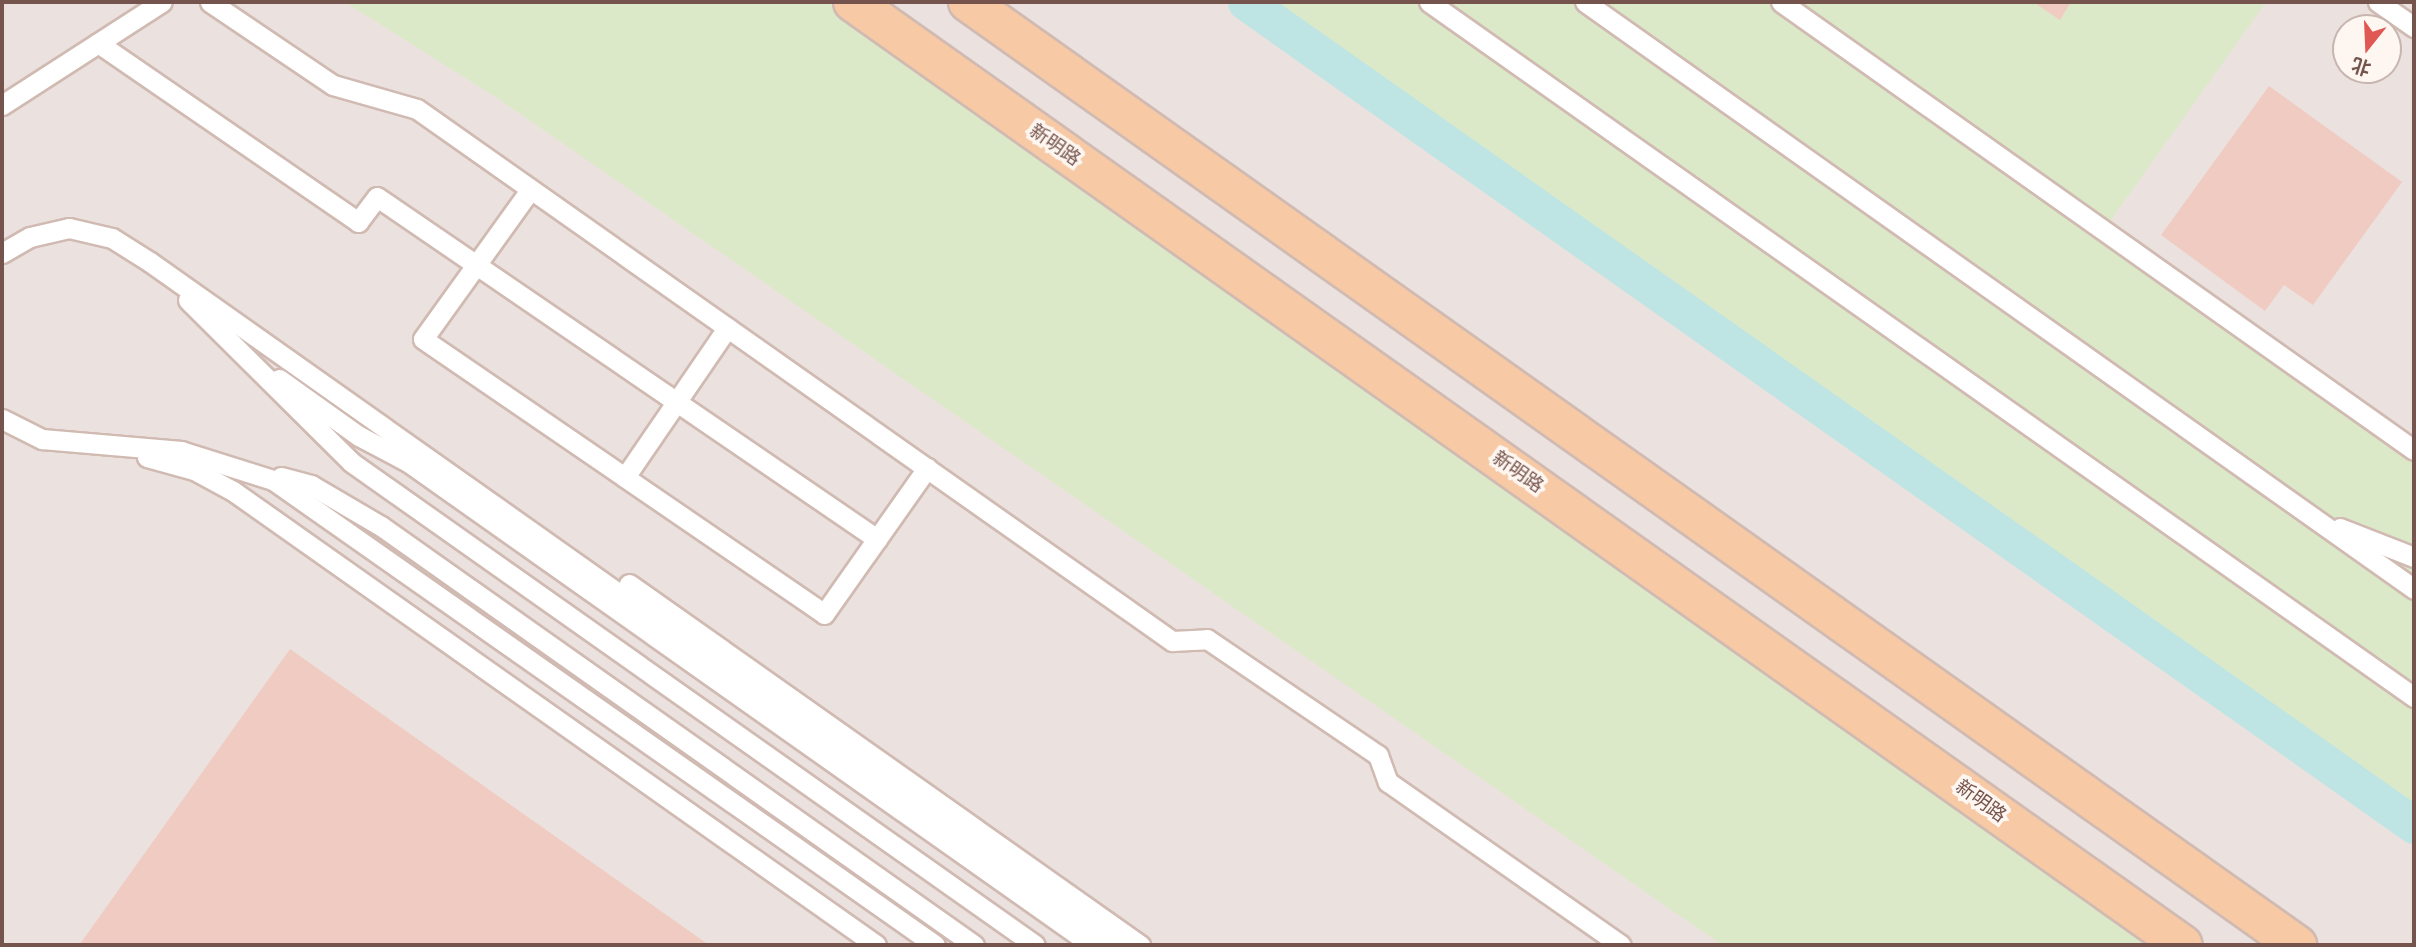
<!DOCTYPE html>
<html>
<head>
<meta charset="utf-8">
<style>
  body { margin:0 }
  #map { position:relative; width:2416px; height:947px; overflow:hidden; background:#fcf1ea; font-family:Mulish,"Noto Sans SC",sans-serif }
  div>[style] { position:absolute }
  .industrial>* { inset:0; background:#ebe2df }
  .green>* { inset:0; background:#dce9c8 }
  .canal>* { height:37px; margin:-18.5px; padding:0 18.5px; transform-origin:18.5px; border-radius:18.5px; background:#bee5e3 }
  .building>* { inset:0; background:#f0cbc2 }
  .roads { filter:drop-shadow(2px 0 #d0bab2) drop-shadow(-2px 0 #d0bab2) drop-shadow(0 2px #d0bab2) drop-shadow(0 -2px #d0bab2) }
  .lane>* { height:19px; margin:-9.5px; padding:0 9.5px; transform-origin:9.5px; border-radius:9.5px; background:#fff }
  .primary>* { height:38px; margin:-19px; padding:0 19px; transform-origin:19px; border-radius:19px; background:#f7c9a5 }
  span { translate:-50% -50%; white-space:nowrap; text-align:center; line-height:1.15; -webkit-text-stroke:7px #fef6f0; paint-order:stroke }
  .street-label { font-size:19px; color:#76544e }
  .frame { position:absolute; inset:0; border:4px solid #76544e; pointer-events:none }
  .north { position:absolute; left:2332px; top:14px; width:70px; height:70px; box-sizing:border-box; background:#fef6f0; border:2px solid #c8b5af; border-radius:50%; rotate:198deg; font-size:19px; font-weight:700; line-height:28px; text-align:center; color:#76544e }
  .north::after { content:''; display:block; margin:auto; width:24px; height:32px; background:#e05854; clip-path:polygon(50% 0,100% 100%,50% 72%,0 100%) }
</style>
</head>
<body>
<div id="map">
  <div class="industrial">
    <i style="clip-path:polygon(evenodd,2px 2px,2414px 2px,2414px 945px,2px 945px,2px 2px,2346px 28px,2388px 28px,2388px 70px,2346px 70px,2346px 28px)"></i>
  </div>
  <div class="green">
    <i style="clip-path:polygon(345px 2px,848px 2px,2172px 945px,1722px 945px,500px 100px)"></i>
    <i style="clip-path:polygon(1246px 2px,2266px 2px,2104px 230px,2414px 450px,2414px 825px)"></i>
  </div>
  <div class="canal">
    <i style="left:1246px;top:2px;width:1429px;rotate:35.17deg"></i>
  </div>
  <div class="building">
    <i style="clip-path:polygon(2033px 2px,2071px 2px,2060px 20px)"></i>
    <i style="clip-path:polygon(2269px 86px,2402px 182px,2313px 305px,2284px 285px,2265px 311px,2161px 235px)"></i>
    <i style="clip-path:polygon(290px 649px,709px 945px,80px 944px)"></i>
  </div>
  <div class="roads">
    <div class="lane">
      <i style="left:210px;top:2px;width:148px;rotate:34deg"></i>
      <i style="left:333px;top:85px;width:87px;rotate:15.9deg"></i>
      <i style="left:417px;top:109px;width:924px;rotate:35.17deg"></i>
      <i style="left:1172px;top:641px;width:35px;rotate:-3deg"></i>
      <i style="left:1207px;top:639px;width:207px;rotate:34.2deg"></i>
      <i style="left:1378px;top:755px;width:29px;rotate:70deg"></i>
      <i style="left:1388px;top:782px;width:284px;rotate:35deg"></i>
      <i style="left:1429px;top:2px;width:1206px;rotate:35.21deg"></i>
      <i style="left:1585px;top:2px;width:1016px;rotate:35.3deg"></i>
      <i style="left:1781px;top:2px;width:775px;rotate:35.29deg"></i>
      <i style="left:2378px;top:2px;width:44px;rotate:34.8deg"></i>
      <i style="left:98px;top:43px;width:316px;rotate:34.5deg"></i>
      <i style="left:358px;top:222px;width:31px;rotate:-53deg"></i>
      <i style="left:377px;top:197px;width:606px;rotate:34.37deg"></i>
      <i style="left:2px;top:105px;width:190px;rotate:-32.8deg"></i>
      <i style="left:530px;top:190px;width:183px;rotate:125.7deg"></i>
      <i style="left:423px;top:339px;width:486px;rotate:34.4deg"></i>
      <i style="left:824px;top:614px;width:179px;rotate:-54.8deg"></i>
      <i style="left:2px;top:253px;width:32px;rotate:-30deg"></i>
      <i style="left:30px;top:237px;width:40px;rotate:-13deg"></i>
      <i style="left:69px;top:228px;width:44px;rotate:13.1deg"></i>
      <i style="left:112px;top:238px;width:45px;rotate:32.3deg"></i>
      <i style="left:150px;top:262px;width:1183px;rotate:35.26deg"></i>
      <i style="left:188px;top:300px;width:230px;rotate:44.8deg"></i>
      <i style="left:351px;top:462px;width:837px;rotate:35.23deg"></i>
      <i style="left:279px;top:379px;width:98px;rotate:35.5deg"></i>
      <i style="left:359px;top:436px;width:55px;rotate:28deg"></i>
      <i style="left:408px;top:462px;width:837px;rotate:35.23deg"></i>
      <i style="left:2px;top:419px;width:45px;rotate:26.6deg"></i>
      <i style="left:42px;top:439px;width:140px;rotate:4.9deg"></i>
      <i style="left:181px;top:451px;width:96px;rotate:17.5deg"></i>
      <i style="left:273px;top:480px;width:809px;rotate:35.08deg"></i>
      <i style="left:147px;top:457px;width:49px;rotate:15.5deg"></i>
      <i style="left:194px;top:470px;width:44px;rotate:28.3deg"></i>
      <i style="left:233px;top:491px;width:787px;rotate:35.22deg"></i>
      <i style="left:281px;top:477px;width:31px;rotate:15deg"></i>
      <i style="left:311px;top:485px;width:81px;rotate:30.4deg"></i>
      <i style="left:381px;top:526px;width:726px;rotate:35.24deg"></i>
      <i style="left:625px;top:477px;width:181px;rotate:-55.6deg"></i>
      <i style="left:2340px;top:528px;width:79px;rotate:21.4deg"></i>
      <i style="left:629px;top:584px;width:626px;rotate:35.24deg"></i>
    </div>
    <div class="primary">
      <i style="left:853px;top:2px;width:1630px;rotate:35.34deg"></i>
      <i style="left:968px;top:2px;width:1630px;rotate:35.36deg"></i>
    </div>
  </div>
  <div class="street-label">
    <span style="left:1055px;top:145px;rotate:35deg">新明路</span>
    <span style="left:1518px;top:472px;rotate:35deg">新明路</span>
    <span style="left:1981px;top:801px;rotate:36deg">新明路</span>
  </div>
  <div class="frame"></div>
  <div class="north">北</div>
</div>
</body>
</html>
